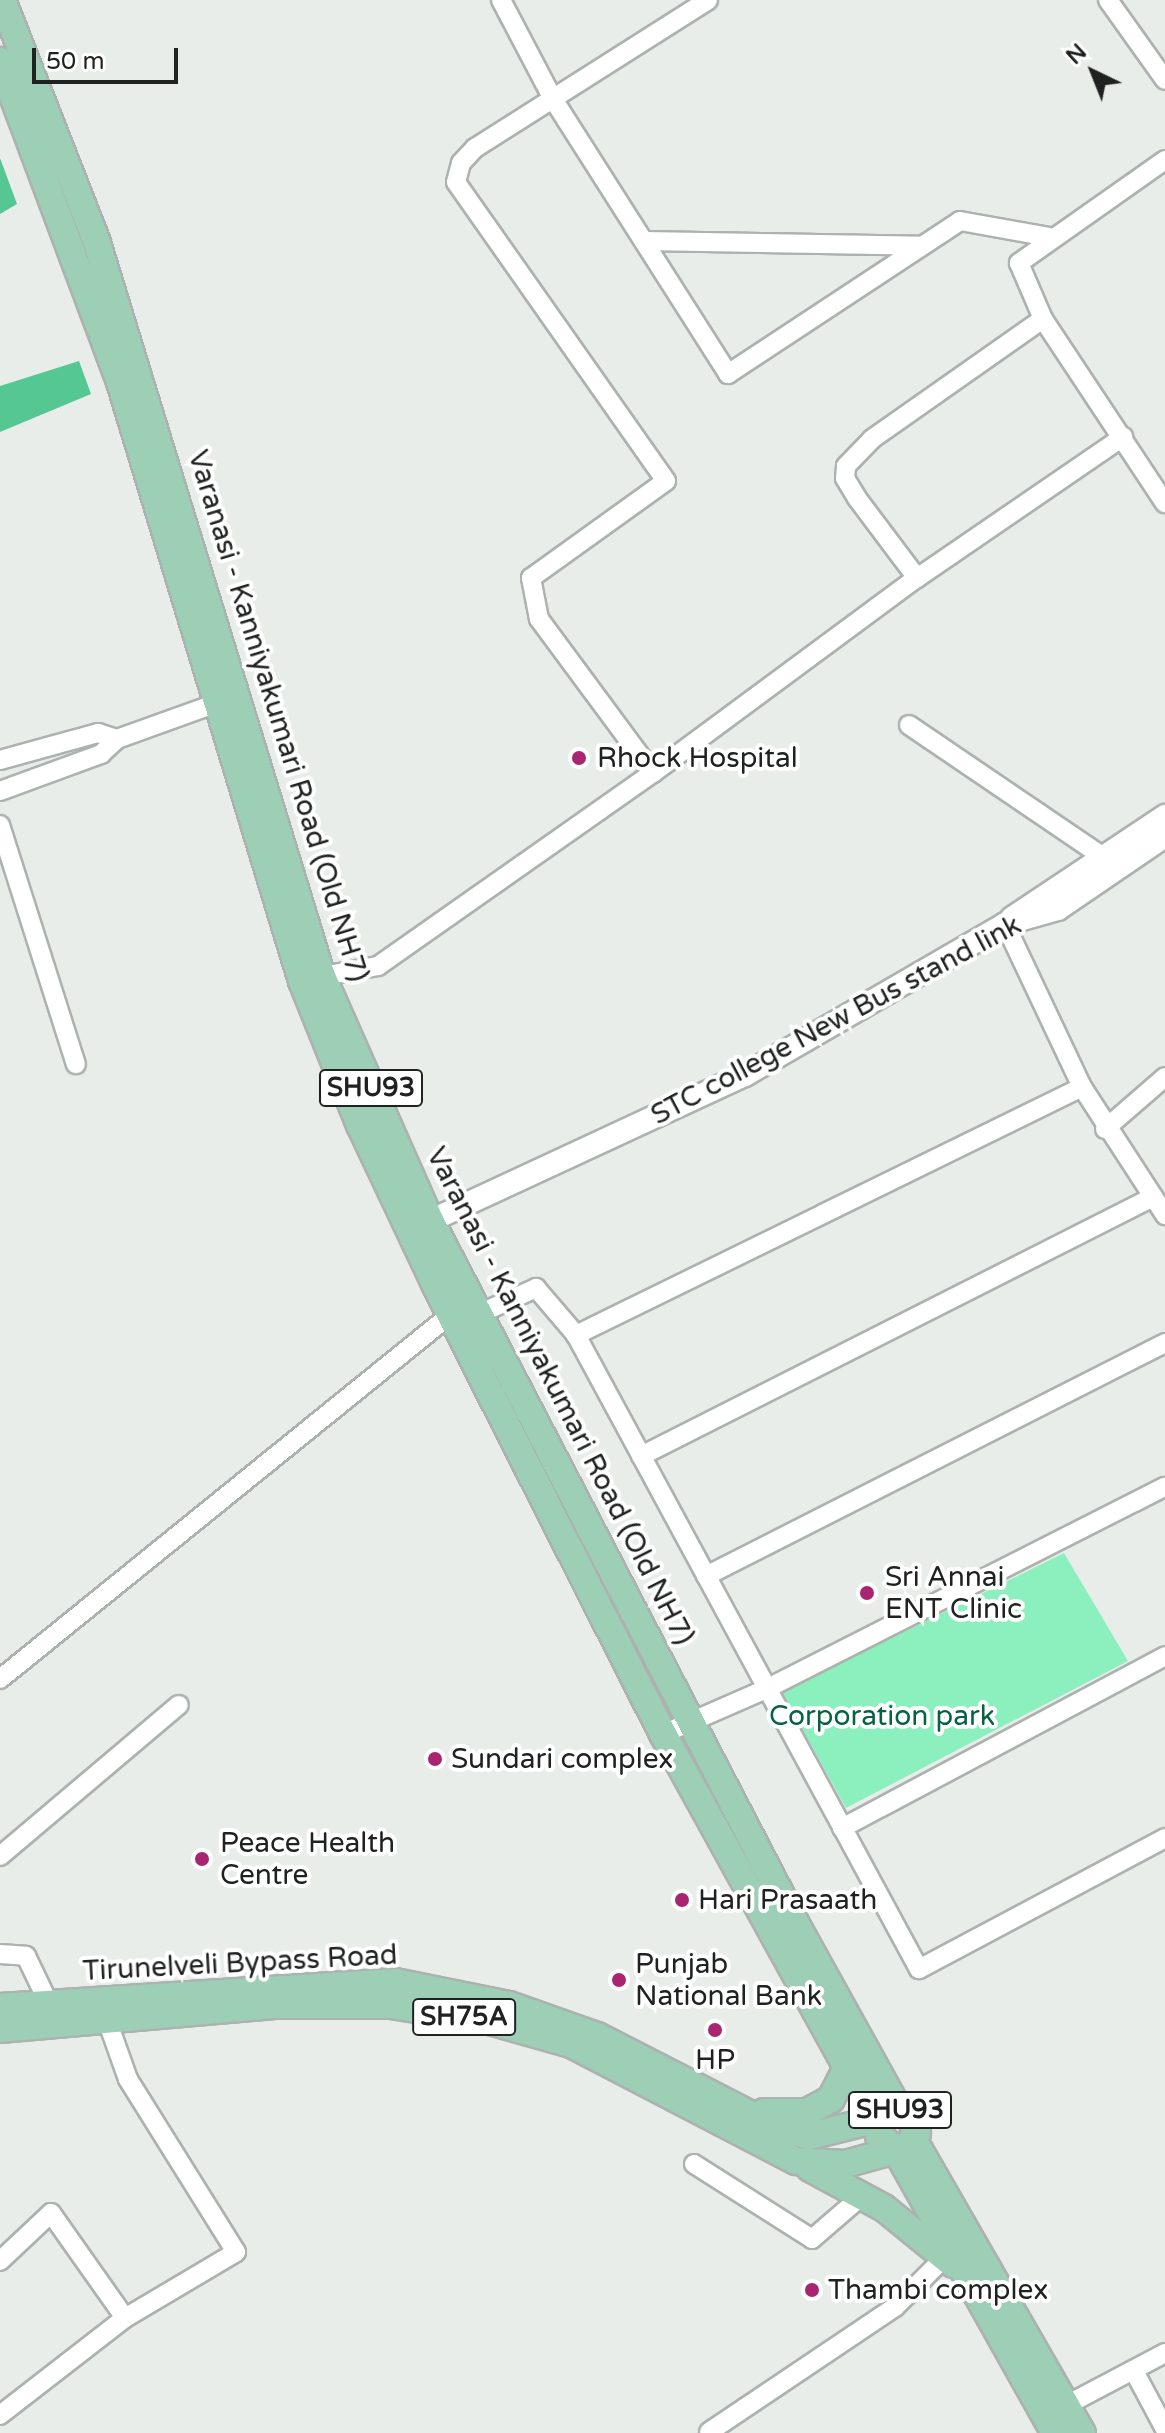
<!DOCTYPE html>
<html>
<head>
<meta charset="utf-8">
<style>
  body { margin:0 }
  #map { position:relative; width:1165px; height:2433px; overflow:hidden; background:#e8edea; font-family:"Varela Round",sans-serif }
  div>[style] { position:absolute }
  .green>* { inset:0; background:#8cefbe }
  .water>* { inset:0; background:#55c793 }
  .roads { filter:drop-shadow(2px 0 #acb2af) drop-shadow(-2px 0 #acb2af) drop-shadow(0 2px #acb2af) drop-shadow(0 -2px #acb2af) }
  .minor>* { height:18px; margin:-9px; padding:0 9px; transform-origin:9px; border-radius:9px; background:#fff }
  .tertiary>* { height:22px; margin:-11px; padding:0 11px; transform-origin:11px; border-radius:11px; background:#fff }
  .primary>* { height:26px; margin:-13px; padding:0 13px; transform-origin:13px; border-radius:13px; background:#9dceb6 }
  .dots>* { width:22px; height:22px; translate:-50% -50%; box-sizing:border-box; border:4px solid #fff; border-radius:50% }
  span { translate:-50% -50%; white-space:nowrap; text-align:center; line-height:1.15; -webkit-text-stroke:8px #fff; paint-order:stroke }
  .shield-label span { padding:2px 6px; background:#fff; border:2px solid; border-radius:6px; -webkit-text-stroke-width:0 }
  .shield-label { font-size:26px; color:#202221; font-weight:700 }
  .street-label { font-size:28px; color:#202221 }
  .poi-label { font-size:28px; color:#202221 }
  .left { translate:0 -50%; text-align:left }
  .park-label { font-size:28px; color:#066241 }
  .north { position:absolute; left:1053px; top:32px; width:80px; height:80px; -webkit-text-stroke:6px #fff; paint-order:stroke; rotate:317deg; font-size:22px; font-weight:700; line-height:32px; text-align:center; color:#202221 }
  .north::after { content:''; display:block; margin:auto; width:28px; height:36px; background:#202221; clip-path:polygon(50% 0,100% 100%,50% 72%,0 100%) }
  .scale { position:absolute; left:32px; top:48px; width:146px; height:36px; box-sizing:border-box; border:4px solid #202221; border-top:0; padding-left:10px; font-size:24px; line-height:28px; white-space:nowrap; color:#202221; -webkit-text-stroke:6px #fff; paint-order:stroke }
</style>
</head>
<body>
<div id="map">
  <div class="green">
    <i style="clip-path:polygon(1064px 1553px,1128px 1661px,846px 1808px,782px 1692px)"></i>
  </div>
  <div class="water">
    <i style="clip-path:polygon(0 158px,17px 204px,0 214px)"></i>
    <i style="clip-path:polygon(79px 361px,91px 394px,0 432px,0 386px)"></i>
  </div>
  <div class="roads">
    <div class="minor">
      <i style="left:501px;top:0;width:112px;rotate:62.3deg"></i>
      <i style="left:553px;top:99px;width:326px;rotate:57.5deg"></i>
      <i style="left:728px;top:374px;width:278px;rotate:-33.4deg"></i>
      <i style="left:960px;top:221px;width:90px;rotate:10.2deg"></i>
      <i style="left:1108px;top:0;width:98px;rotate:54.5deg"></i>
      <i style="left:1165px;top:160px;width:179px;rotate:144.8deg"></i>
      <i style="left:1019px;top:263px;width:61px;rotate:66.8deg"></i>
      <i style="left:1043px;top:319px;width:221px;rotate:56.5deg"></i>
      <i style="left:644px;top:241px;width:278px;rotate:1deg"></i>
      <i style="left:917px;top:578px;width:100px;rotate:-126.9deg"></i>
      <i style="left:857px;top:498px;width:23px;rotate:-121deg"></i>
      <i style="left:845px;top:478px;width:12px;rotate:-85deg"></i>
      <i style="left:846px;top:466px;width:37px;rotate:-46deg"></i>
      <i style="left:872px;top:439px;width:209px;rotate:-35.1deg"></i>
      <i style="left:909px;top:725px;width:237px;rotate:34.2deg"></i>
      <i style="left:0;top:760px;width:102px;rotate:-15.4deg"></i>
      <i style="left:98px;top:733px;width:20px;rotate:18deg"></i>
      <i style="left:653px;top:773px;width:192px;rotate:-126.5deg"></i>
      <i style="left:539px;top:619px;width:42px;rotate:-101deg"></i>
      <i style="left:531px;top:578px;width:166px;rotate:-35.7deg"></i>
      <i style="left:666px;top:481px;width:365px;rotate:-125.1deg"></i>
      <i style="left:456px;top:182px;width:20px;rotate:-75deg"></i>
      <i style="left:461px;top:163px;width:21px;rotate:-47deg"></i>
      <i style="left:475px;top:148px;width:276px;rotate:-32.4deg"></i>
      <i style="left:0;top:791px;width:108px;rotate:-20.1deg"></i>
      <i style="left:101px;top:754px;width:22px;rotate:-43deg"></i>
      <i style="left:117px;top:739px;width:106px;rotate:-19.8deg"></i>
      <i style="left:0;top:825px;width:251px;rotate:72.4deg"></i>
      <i style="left:1005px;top:924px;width:180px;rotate:64.7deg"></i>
      <i style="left:1082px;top:1087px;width:153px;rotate:57deg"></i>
      <i style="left:312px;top:978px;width:67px;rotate:-10.3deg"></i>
      <i style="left:378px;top:966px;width:336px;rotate:-35.1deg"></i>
      <i style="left:653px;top:773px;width:328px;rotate:-36.5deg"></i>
      <i style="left:917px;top:578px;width:250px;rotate:-34.4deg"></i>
      <i style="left:1082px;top:1087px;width:564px;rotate:153.89deg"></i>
      <i style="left:576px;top:1335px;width:721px;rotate:61.59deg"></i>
      <i style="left:919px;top:1969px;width:279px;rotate:-28deg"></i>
      <i style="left:1105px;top:1129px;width:79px;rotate:-40.9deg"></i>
      <i style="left:479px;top:1314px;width:63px;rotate:-24.5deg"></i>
      <i style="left:536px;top:1288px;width:63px;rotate:49.5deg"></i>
      <i style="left:641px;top:1456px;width:574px;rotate:-26.83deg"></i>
      <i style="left:706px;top:1576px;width:515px;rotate:-26.91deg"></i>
      <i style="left:0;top:1679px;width:579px;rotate:-38.97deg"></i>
      <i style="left:663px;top:1734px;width:112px;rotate:-23.6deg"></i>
      <i style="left:766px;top:1689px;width:447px;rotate:-26.9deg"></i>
      <i style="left:842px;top:1828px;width:366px;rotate:-28deg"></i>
      <i style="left:0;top:1856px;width:234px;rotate:-40.2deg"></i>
      <i style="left:0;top:1954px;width:26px;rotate:4deg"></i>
      <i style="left:26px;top:1956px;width:55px;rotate:64.4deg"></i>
      <i style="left:694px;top:2164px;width:140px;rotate:32.4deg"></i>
      <i style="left:812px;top:2239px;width:67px;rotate:-40.8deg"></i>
      <i style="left:0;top:2261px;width:70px;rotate:-43.3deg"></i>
      <i style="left:51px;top:2213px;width:128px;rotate:54.8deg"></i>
      <i style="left:1134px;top:2371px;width:66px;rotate:61.9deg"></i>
      <i style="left:1059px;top:2409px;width:120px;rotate:-27.8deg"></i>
      <i style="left:0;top:2415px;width:158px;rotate:-37.8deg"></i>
      <i style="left:125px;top:2318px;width:129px;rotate:-30.7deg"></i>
      <i style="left:236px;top:2252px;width:204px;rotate:-122deg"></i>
      <i style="left:128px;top:2079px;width:63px;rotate:-109.6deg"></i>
      <i style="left:709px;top:2432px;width:224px;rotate:-33.9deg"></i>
      <i style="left:895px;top:2307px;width:71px;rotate:-45deg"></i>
    </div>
    <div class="tertiary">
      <i style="left:1012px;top:918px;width:184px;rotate:-33.7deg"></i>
      <i style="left:417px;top:1227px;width:362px;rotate:-24.9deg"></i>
      <i style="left:745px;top:1075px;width:301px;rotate:-30.1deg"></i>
      <i style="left:1005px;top:924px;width:55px;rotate:-15.8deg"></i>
      <i style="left:1058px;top:909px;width:130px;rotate:-34.3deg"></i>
    </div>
    <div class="primary">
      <i style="left:2px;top:0;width:261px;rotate:68.6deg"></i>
      <i style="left:97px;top:243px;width:765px;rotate:72.96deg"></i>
      <i style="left:321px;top:974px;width:271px;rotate:66.1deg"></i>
      <i style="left:431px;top:1222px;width:796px;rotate:62.53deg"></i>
      <i style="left:798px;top:1928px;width:208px;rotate:61deg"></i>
      <i style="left:0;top:61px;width:343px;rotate:69.5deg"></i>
      <i style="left:120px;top:382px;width:626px;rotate:73.1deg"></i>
      <i style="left:302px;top:981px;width:155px;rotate:68.1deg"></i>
      <i style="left:360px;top:1125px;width:176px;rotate:64.7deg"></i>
      <i style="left:435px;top:1284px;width:504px;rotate:63.13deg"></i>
      <i style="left:663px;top:1734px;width:380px;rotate:61.1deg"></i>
      <i style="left:847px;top:2067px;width:62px;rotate:55.5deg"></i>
      <i style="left:882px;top:2118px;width:75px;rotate:166.1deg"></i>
      <i style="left:809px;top:2136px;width:40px;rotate:-164deg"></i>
      <i style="left:771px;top:2125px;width:195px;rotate:-152.9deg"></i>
      <i style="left:597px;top:2036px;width:93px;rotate:-160.6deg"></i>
      <i style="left:509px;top:2005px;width:116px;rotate:-168.6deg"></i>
      <i style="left:395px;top:1982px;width:396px;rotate:176.4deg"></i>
      <i style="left:0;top:2029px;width:276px;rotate:-5deg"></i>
      <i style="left:275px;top:2005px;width:115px"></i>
      <i style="left:390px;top:2005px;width:97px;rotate:8.9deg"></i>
      <i style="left:486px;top:2020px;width:88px;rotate:15.8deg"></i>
      <i style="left:571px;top:2044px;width:254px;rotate:27.5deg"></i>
      <i style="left:796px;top:2161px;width:49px;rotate:3.5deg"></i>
      <i style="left:845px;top:2164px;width:53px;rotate:-15.4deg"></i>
      <i style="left:896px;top:2150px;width:10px;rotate:-11deg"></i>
      <i style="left:906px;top:2148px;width:19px;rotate:-54deg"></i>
      <i style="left:917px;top:2133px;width:22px;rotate:-114deg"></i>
      <i style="left:908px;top:2113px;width:19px;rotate:180deg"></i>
      <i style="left:889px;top:2113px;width:16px;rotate:128deg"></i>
      <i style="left:879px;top:2126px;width:10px;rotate:90deg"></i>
      <i style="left:879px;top:2136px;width:22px;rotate:39deg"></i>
      <i style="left:896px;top:2150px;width:325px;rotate:60.7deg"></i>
      <i style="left:764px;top:2112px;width:43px"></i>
      <i style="left:807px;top:2112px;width:27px;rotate:-28deg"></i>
      <i style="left:831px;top:2099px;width:36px;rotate:-63deg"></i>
      <i style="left:914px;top:2141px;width:337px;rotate:60.1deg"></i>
      <i style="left:810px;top:2168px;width:84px;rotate:28.4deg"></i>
      <i style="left:884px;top:2208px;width:89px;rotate:39.1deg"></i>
    </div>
  </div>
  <div class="dots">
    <i style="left:579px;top:758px;background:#aa2570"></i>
    <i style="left:867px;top:1593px;background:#aa2570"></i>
    <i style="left:435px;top:1759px;background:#aa2570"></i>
    <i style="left:202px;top:1859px;background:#aa2570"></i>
    <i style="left:682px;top:1900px;background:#aa2570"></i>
    <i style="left:619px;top:1980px;background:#aa2570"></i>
    <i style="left:715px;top:2030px;background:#aa2570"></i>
    <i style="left:812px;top:2290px;background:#aa2570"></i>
  </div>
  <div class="shield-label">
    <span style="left:371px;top:1088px">SHU93</span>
    <span style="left:464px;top:2017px">SH75A</span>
    <span style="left:900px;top:2110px">SHU93</span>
  </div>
  <div class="street-label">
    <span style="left:278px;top:716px;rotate:73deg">Varanasi - Kanniyakumari Road (Old NH7)</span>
    <span style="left:836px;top:1020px;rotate:-28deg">STC college New Bus stand link</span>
    <span style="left:560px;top:1396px;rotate:63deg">Varanasi - Kanniyakumari Road (Old NH7)</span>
    <span style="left:240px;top:1963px;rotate:-3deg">Tirunelveli Bypass Road</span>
  </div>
  <div class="poi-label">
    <span class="left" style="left:597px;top:758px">Rhock Hospital</span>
    <span class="left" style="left:885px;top:1593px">Sri Annai<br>ENT Clinic</span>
    <span class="left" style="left:451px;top:1759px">Sundari complex</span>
    <span class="left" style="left:220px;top:1859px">Peace Health<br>Centre</span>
    <span class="left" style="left:698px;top:1900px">Hari Prasaath</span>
    <span class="left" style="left:635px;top:1980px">Punjab<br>National Bank</span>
    <span style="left:715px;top:2060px">HP</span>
    <span class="left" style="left:828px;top:2290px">Thambi complex</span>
  </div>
  <div class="park-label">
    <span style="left:882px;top:1716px">Corporation park</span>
  </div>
  <div class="north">N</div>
  <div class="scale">50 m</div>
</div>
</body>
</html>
